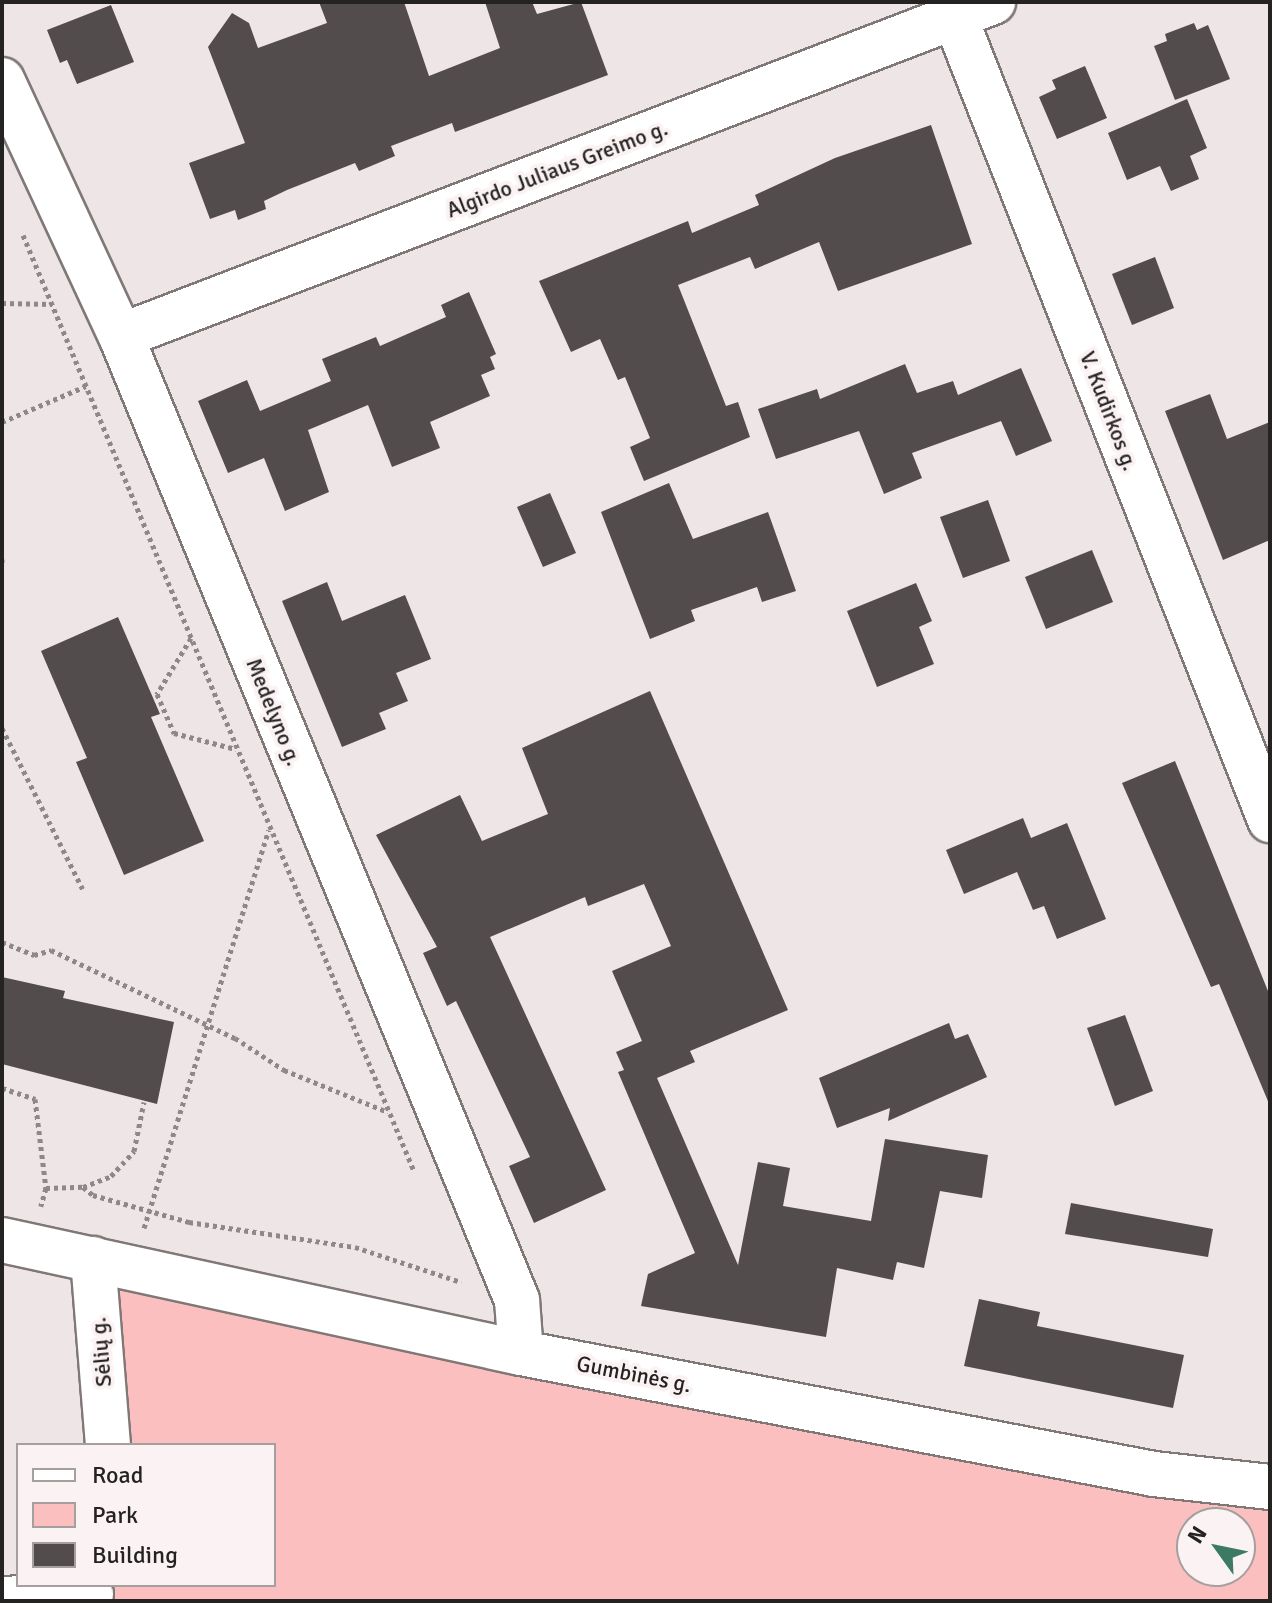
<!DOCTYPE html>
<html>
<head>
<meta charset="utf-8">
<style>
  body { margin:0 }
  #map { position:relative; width:1272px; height:1603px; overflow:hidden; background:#eee6e6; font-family:Signika,sans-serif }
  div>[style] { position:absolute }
  .green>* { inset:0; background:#fabfbe }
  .building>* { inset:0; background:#534c4c }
  .path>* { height:5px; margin-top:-2.5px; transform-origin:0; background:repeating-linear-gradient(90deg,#8e8989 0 4px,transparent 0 8px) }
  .roads { filter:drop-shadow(2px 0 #7f7877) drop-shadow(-2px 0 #7f7877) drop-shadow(0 2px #7f7877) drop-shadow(0 -2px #7f7877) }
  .minor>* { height:44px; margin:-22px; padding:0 22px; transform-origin:22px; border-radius:22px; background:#fff }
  span { translate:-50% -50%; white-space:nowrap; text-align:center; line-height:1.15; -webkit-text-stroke:8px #fbf3f3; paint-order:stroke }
  .street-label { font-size:22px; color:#252222 }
  .frame { position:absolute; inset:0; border:4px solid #252222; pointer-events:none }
  .legend { position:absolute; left:16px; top:1443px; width:260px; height:144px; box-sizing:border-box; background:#fbf3f3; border:2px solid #a59f9f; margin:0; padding:10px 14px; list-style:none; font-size:24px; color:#252222 }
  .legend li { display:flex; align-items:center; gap:16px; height:40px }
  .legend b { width:40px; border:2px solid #a59f9f }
  .north { position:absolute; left:1176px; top:1507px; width:80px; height:80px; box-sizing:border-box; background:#fbf3f3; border:2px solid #a59f9f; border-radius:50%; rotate:303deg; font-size:22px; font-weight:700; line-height:32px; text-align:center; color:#252222 }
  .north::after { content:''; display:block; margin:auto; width:28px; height:36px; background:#3d7a66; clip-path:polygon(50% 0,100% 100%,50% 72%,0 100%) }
</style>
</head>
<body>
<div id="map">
  <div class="green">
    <i style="clip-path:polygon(evenodd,93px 1259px,1270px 1487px,1270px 1601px,89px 1601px,93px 1585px,274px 1585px,274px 1445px,108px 1445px,93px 1259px,1192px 1523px,1240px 1523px,1240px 1571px,1192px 1571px,1192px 1523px)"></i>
  </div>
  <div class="building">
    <i style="clip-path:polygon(319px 2px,404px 2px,429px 76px,500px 48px,485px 2px,532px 2px,537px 14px,581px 2px,608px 75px,455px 132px,452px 123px,391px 146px,395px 156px,359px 171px,355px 163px,287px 190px,264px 201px,266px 209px,238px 220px,235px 210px,210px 219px,189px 163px,245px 143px,208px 47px,232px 13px,249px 23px,258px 48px,327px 23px)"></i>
    <i style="clip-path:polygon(111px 5px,134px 62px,77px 84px,67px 60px,60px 63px,47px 30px)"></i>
    <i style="clip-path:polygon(1194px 23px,1197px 30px,1208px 25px,1230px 79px,1175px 100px,1154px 46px,1167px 41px,1165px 34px)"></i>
    <i style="clip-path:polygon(1085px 66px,1107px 118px,1057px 139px,1039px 97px,1056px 89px,1052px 80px)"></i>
    <i style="clip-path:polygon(1187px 99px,1207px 148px,1190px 156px,1199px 179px,1171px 191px,1160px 166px,1127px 180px,1108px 133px)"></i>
    <i style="clip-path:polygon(931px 125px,972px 244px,838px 291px,819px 242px,755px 269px,750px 257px,678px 285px,726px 406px,738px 402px,750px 437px,644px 481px,630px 447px,650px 438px,625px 377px,618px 380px,600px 339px,571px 352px,539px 281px,688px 221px,692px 233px,759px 205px,755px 195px,835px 158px)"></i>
    <i style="clip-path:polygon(1155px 257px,1174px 308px,1132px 325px,1112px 274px)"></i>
    <i style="clip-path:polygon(469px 292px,496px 354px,490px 357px,495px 369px,481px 375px,490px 396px,430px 422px,440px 448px,392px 467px,368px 405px,308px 430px,329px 492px,285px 511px,264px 458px,228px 473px,198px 401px,247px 380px,260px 411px,331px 381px,322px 359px,376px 337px,380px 346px,446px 317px,441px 305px)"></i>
    <i style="clip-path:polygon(905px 364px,917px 393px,953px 381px,958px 395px,1021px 368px,1052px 441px,1016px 456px,1001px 421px,912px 453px,922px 478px,884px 494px,859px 431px,776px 459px,758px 409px,817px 389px,820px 399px)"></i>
    <i style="clip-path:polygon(1210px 394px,1227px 439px,1270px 422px,1270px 540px,1223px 560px,1165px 411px)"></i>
    <i style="clip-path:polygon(669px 483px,693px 539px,768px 512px,796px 591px,762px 602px,757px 587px,691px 610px,695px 621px,650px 639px,601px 512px)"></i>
    <i style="clip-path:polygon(550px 493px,576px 553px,543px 567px,517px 507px)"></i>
    <i style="clip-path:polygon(988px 500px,1010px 561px,963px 578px,940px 517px)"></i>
    <i style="clip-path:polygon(1092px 550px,1113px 602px,1046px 629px,1025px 577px)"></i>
    <i style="clip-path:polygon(327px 582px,342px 621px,405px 595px,431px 659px,396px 673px,408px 701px,379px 713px,386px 729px,342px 747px,282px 601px)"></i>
    <i style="clip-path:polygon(916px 583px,932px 621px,919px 627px,934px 664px,877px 687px,847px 611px)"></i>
    <i style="clip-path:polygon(118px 617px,160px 714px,151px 717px,204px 841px,124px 875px,76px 762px,87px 758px,41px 651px)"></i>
    <i style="clip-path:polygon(650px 691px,788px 1010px,690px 1051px,695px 1062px,657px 1078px,738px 1265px,758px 1162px,790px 1168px,783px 1206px,871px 1221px,885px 1139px,988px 1155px,982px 1198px,940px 1191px,924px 1268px,897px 1262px,893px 1280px,837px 1268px,826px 1337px,641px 1306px,648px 1274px,695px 1253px,618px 1072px,624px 1070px,616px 1052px,642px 1041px,612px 971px,671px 946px,644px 884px,588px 906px,585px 897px,490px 937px,606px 1190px,534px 1223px,509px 1166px,530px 1157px,456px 1001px,447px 1006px,423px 953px,437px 947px,376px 835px,460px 795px,482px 841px,548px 814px,522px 748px)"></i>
    <i style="clip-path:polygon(1175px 761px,1270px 996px,1270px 1106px,1219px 984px,1211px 987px,1122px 783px)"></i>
    <i style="clip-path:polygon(1023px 818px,1031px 838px,1067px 823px,1106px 919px,1057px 939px,1044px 906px,1033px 910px,1017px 872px,964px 894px,946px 850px)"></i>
    <i style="clip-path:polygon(2px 977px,65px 991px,63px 998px,174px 1022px,157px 1104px,2px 1064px)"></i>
    <i style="clip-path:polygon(1125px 1015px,1153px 1091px,1115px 1106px,1087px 1028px)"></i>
    <i style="clip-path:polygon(949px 1023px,955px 1039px,968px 1034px,987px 1077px,888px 1121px,890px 1108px,837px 1128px,819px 1078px)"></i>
    <i style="clip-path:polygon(1071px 1203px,1213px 1229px,1208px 1257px,1065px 1234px)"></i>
    <i style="clip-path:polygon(979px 1299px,1040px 1312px,1037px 1326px,1184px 1355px,1173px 1408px,964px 1366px)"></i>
  </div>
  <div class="path">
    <i style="left:23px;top:235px;width:1014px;rotate:67.33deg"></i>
    <i style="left:2px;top:303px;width:50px;rotate:1.1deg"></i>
    <i style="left:2px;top:422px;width:91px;rotate:-23.2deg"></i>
    <i style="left:2px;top:559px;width:6px;rotate:90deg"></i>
    <i style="left:191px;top:638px;width:66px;rotate:121.3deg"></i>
    <i style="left:157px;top:694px;width:43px;rotate:66.4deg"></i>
    <i style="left:174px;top:733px;width:64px;rotate:14.5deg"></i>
    <i style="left:2px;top:728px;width:183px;rotate:63.4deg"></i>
    <i style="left:2px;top:942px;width:35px;rotate:22deg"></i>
    <i style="left:34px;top:955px;width:18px;rotate:-16deg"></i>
    <i style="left:51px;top:950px;width:204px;rotate:25.6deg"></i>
    <i style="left:235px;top:1038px;width:59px;rotate:33.1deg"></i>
    <i style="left:284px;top:1070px;width:112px;rotate:22deg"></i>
    <i style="left:2px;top:1088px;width:35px;rotate:18deg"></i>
    <i style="left:35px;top:1099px;width:90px;rotate:83deg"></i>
    <i style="left:46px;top:1188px;width:19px;rotate:106deg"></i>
    <i style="left:83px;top:1187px;width:13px;rotate:39deg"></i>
    <i style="left:93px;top:1195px;width:100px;rotate:15.7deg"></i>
    <i style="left:189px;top:1222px;width:168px;rotate:8.6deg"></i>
    <i style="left:355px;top:1247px;width:112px;rotate:18.3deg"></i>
    <i style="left:46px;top:1188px;width:37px;rotate:-2deg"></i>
    <i style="left:83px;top:1187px;width:30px;rotate:-21deg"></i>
    <i style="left:111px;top:1176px;width:34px;rotate:-47deg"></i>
    <i style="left:134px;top:1151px;width:50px;rotate:-78.5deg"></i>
    <i style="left:144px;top:1228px;width:417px;rotate:-72.6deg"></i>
  </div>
  <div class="roads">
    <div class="minor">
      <i style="left:949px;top:2px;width:879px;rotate:68.57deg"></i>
      <i style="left:2px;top:80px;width:282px;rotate:65.1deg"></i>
      <i style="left:121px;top:336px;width:1042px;rotate:67.67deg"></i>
      <i style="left:517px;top:1300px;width:53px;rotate:85.7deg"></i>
      <i style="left:121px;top:336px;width:934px;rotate:-20.96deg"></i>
      <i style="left:2px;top:1240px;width:531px;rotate:12.28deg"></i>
      <i style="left:521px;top:1353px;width:644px;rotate:10.82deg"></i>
      <i style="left:1154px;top:1474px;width:117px;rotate:6.4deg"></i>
      <i style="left:93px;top:1259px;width:187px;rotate:85.4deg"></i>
      <i style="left:2px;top:1599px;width:89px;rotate:-2.6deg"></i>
    </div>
  </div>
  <div class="street-label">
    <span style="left:557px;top:169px;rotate:-21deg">Algirdo Juliaus Greimo g.</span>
    <span style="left:1109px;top:411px;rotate:69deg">V. Kudirkos g.</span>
    <span style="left:274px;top:712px;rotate:68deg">Medelyno g.</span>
    <span style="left:101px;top:1352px;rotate:-95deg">Sėlių g.</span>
    <span style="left:634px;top:1374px;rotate:11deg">Gumbinės g.</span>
  </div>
  <div class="frame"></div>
  <ul class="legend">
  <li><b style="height:10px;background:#fff"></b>Road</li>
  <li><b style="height:22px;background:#fabfbe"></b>Park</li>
  <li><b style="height:22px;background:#534c4c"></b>Building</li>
  </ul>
  <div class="north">N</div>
</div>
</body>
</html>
